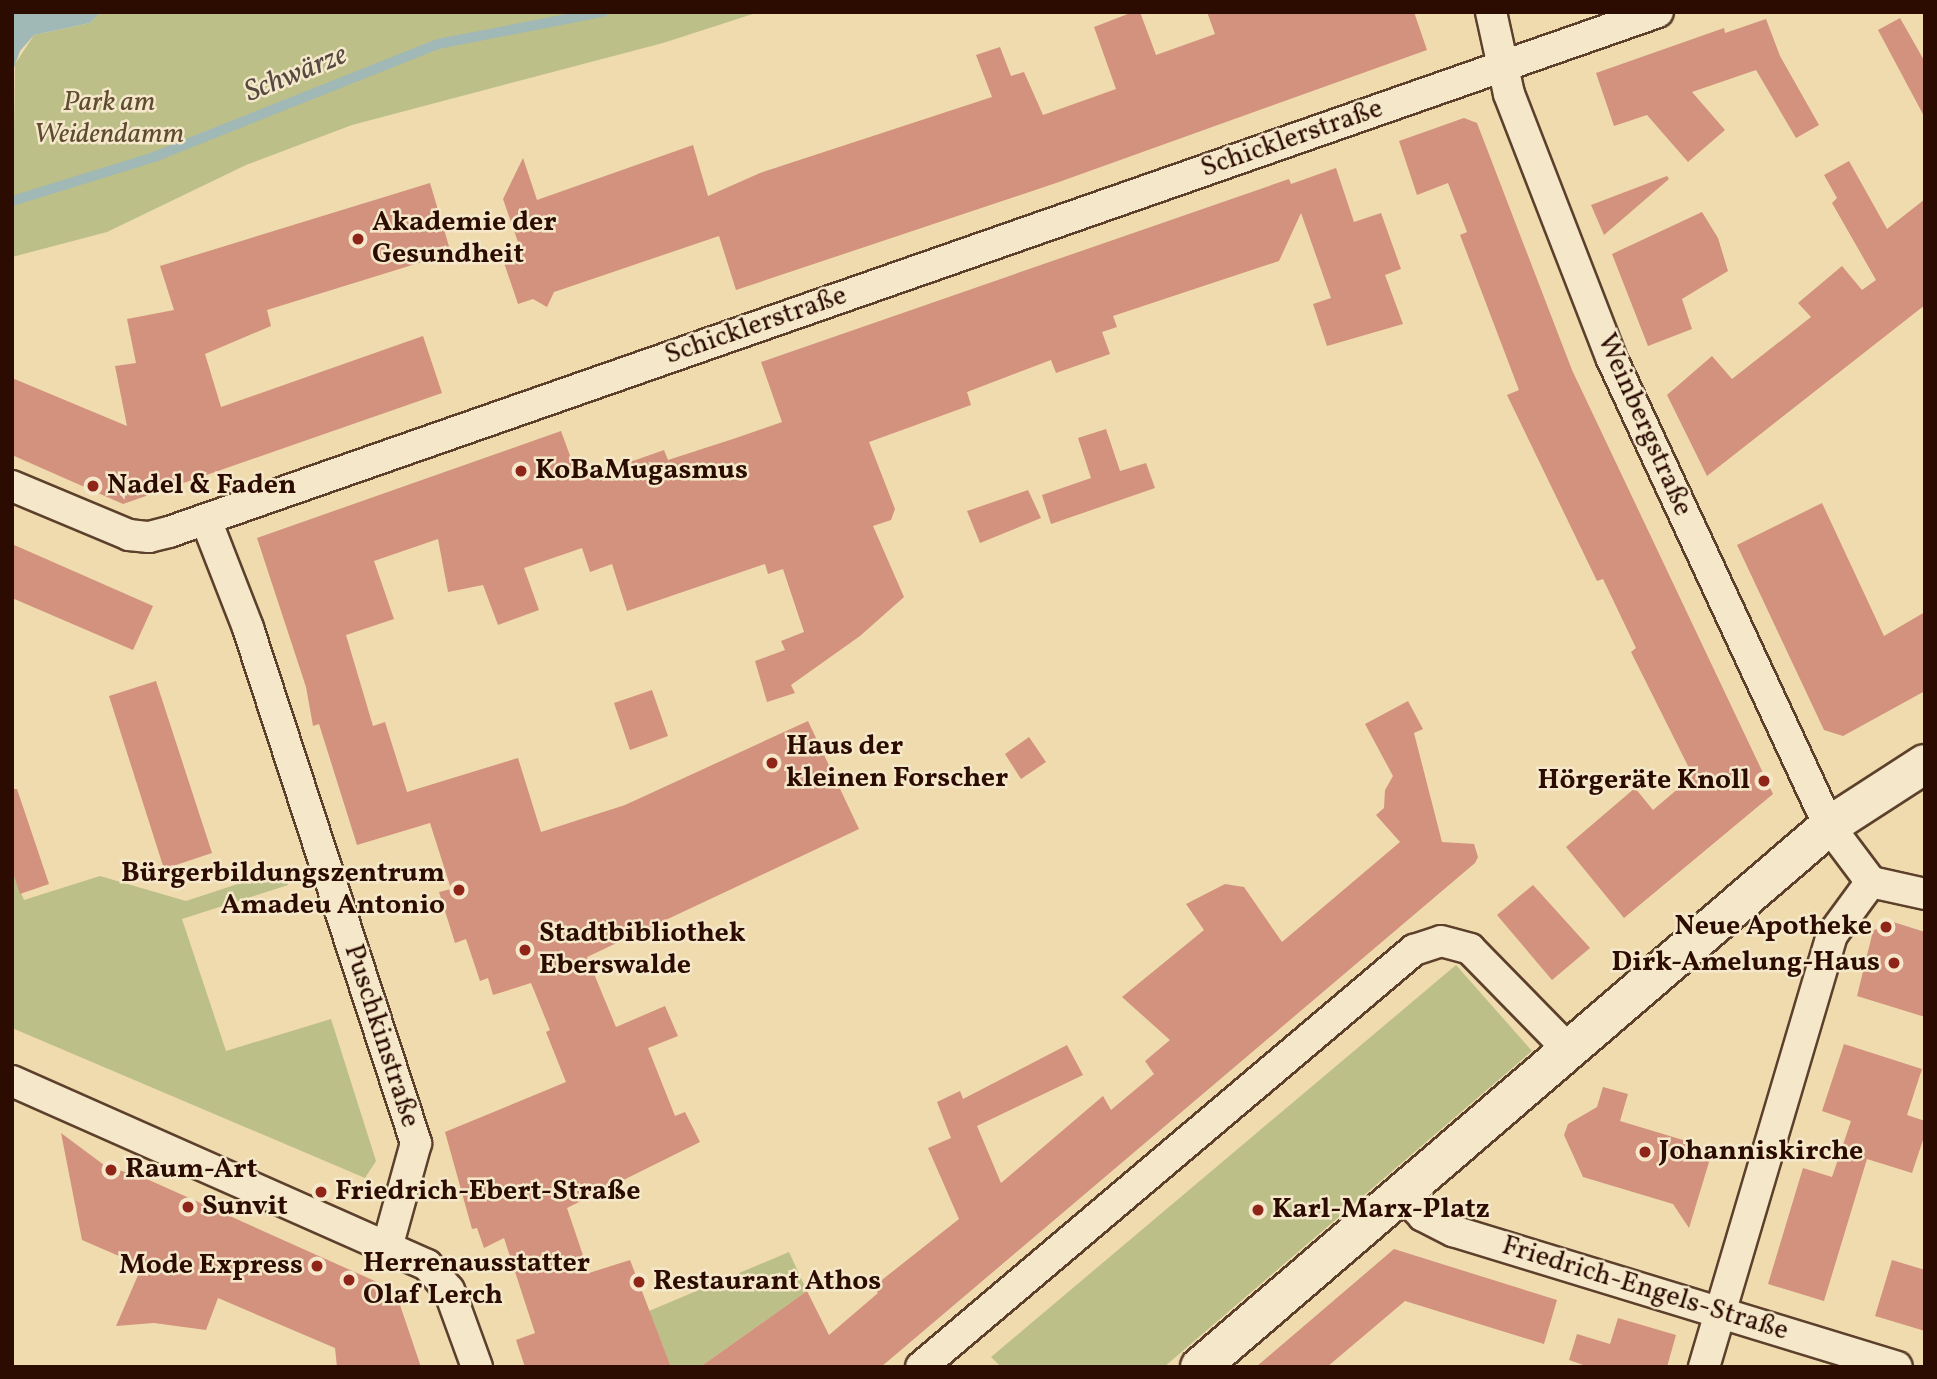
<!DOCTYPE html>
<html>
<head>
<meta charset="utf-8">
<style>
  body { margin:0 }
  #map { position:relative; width:1937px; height:1379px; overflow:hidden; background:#efdbae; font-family:Vollkorn,serif }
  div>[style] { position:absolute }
  .green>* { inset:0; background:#bcbf88 }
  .water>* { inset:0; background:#a0b8b6 }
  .stream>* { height:10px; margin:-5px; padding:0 5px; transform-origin:5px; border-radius:5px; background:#a0b8b6 }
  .building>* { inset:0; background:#d3927e }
  .roads { filter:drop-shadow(2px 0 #5d402c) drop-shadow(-2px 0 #5d402c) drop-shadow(0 2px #5d402c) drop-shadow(0 -2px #5d402c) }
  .minor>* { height:30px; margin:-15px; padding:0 15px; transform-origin:15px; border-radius:15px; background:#f5e8ca }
  .secondary>* { height:38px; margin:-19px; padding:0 19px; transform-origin:19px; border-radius:19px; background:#f5e8ca }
  .dots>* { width:19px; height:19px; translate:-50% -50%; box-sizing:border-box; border:4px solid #f5e8ca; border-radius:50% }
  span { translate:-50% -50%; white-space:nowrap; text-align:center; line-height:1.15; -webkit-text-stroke:5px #f5e8ca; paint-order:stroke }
  .park-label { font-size:28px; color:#5e4b30; font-style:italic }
  .street-label { font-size:28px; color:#2c0c01 }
  .poi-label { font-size:28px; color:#2c0c01; font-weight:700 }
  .left { translate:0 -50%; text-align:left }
  .right { translate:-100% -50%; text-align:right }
  .water-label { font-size:30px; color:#554840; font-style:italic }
  .frame { position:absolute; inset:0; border:14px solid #2c0c01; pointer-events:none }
</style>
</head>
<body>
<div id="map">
  <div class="green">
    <i style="clip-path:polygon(101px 12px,759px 12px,663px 43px,352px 125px,246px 165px,107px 232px,12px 257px,15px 64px,34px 35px,90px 23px)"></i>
    <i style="clip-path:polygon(283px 869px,288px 885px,182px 919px,226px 1051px,331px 1019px,376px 1161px,365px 1178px,12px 1028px,12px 871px,24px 900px,100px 876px,186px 901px)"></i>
    <i style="clip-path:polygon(1456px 965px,1532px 1051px,1164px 1367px,1001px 1367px,991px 1357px)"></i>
    <i style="clip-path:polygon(789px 1252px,807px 1291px,700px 1367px,671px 1367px,649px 1311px)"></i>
  </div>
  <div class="water">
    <i style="clip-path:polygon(12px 12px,101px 12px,90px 23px,34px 35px,20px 51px,12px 73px)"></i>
  </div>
  <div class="stream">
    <i style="left:12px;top:201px;width:149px;rotate:-17.2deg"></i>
    <i style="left:154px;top:157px;width:306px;rotate:-21.7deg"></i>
    <i style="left:438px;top:44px;width:168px;rotate:-11deg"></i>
  </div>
  <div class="building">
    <i style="clip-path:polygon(1133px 12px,1140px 12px,1156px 55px,1215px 34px,1207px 12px,1414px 12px,1427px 50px,1059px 182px,736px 290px,719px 236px,554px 292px,547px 307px,533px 299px,518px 304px,500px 251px,519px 245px,503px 199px,523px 158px,537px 200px,693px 145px,708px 196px,760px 173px,992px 97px,976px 55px,1000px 47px,1011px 76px,1024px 72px,1043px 115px,1116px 89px,1094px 27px)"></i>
    <i style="clip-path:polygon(1900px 18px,1925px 62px,1925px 118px,1878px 30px)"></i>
    <i style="clip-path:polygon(1766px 19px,1780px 56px,1819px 125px,1796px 138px,1756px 70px,1692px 92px,1725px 130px,1688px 162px,1647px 115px,1614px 126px,1596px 73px,1724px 28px,1725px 33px)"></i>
    <i style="clip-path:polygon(1464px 118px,1477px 123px,1572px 370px,1773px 794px,1624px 918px,1566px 847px,1635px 788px,1653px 810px,1693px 776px,1631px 652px,1636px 648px,1603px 579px,1597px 581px,1507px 395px,1519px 390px,1460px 235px,1467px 232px,1448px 183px,1417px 195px,1399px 141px)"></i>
    <i style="clip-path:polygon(1849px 161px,1887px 229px,1925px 199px,1925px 305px,1707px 476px,1667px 395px,1712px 356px,1732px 379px,1811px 317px,1798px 303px,1842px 266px,1862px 290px,1876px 280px,1832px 203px,1837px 198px,1824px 175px)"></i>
    <i style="clip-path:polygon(1336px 168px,1354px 222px,1381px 213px,1401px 269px,1385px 275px,1403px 324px,1327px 346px,1313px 304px,1331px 298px,1301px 213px,1279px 261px,1113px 316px,1117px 327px,1102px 332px,1110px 354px,1056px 373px,1051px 360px,967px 392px,971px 405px,869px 442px,895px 509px,891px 520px,873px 526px,904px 597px,860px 636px,791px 685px,795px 693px,767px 702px,755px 661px,785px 650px,781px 641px,804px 632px,783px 569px,768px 574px,765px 564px,627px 611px,612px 564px,590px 572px,582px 548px,524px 568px,539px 610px,498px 625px,483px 585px,448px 592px,438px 539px,374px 561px,394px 619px,346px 635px,373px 726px,385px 722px,407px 792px,518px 758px,541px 832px,625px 805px,808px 721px,859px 829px,587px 957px,616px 1027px,665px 1006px,678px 1036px,648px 1048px,675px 1116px,685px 1112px,700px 1142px,567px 1208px,589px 1273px,630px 1260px,671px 1367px,525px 1367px,516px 1340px,535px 1333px,504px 1238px,484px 1248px,477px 1228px,472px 1229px,445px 1132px,566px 1082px,546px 1032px,550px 1030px,531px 983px,493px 995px,488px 978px,480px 981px,466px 939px,455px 943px,439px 892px,451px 889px,430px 823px,357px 845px,319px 724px,313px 726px,306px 687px,257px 538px,561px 431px,579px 480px,664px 450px,668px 460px,736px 438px,782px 422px,761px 362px,1289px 179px,1291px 184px)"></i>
    <i style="clip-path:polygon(1667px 176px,1669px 179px,1604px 235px,1591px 205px)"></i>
    <i style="clip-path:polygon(430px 183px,451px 253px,267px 310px,271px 326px,205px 354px,221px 407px,423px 336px,442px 393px,123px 504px,12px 455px,12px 378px,127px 426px,115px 366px,136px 363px,127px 319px,174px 310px,160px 266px)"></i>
    <i style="clip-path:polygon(1702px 212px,1718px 238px,1728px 271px,1682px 299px,1692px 329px,1648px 346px,1612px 254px)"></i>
    <i style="clip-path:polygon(1106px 429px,1120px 471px,1146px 463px,1155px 488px,1051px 524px,1042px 495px,1091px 478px,1078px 438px)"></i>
    <i style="clip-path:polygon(1028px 490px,1041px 518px,980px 543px,967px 511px)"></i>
    <i style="clip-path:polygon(1822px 503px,1884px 636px,1925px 612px,1925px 691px,1843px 736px,1824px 730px,1737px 545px)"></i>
    <i style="clip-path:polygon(12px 544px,153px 606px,133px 650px,12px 598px)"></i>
    <i style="clip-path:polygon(156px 681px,212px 853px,164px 869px,109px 696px)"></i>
    <i style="clip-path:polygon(652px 690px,668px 736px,630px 750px,614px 703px)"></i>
    <i style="clip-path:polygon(1408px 701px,1423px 729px,1414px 733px,1442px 842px,1474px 844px,1478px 857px,1475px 863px,881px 1367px,700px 1367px,807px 1291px,829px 1335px,878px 1293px,873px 1287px,959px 1219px,928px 1148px,951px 1138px,937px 1102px,960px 1091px,963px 1099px,1067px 1045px,1083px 1075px,977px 1126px,1001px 1183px,1103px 1096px,1111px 1110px,1154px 1074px,1145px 1061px,1170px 1040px,1122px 997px,1204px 930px,1186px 904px,1225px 884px,1244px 887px,1282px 942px,1400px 842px,1376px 815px,1384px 808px,1385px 790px,1393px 776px,1365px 724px)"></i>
    <i style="clip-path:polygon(1029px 737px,1046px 762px,1021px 779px,1005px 754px)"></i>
    <i style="clip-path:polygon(12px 789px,17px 789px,49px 884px,20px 894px,12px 870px)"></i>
    <i style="clip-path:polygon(1533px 885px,1590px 948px,1552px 980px,1497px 915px)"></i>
    <i style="clip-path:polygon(1890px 921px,1925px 932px,1925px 1017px,1857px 996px,1873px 931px)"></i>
    <i style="clip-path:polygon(1844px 1044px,1922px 1069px,1907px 1115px,1925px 1121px,1925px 1134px,1912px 1173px,1867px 1159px,1824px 1301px,1768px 1284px,1803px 1168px,1832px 1177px,1851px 1121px,1822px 1111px)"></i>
    <i style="clip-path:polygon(1603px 1087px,1628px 1094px,1620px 1121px,1713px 1149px,1689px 1228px,1673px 1204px,1583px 1177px,1564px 1135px,1568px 1124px,1597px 1107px)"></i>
    <i style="clip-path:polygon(61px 1133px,104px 1165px,149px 1180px,377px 1282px,400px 1305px,421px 1367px,337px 1367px,335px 1348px,218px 1298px,206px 1330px,154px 1323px,116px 1326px,142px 1266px,82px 1240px)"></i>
    <i style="clip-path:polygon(1394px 1249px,1557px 1300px,1544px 1344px,1405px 1301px,1327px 1367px,1256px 1367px)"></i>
    <i style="clip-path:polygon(1892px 1260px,1925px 1270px,1925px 1331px,1875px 1316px)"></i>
    <i style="clip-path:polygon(1618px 1318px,1676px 1335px,1667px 1367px,1589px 1367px,1569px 1360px,1577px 1334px,1610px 1344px)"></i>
  </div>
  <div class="roads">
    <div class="minor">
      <i style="left:1491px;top:12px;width:84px;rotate:77.6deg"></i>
      <i style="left:1509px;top:94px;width:282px;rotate:68.8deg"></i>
      <i style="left:1611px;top:357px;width:517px;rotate:65.07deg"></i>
      <i style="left:1829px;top:826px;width:70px;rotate:53.1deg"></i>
      <i style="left:1871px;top:882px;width:55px;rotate:12.5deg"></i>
      <i style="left:12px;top:486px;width:127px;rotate:22.7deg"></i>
      <i style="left:129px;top:535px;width:20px;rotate:6deg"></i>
      <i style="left:149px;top:537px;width:21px;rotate:-14deg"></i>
      <i style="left:169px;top:532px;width:1577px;rotate:-19.25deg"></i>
      <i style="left:206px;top:520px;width:116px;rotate:68.7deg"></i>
      <i style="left:248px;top:628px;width:542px;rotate:71.93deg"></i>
      <i style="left:416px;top:1143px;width:105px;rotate:105.5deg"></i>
      <i style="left:12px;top:1081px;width:454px;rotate:23.9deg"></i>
      <i style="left:427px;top:1265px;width:33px;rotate:49deg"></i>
      <i style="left:449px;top:1290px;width:82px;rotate:70deg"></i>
      <i style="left:1403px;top:1195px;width:29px;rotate:46deg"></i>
      <i style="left:1423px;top:1216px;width:34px;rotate:27deg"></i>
      <i style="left:1453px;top:1231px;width:464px;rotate:17deg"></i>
      <i style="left:921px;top:1367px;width:646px;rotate:-40.23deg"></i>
      <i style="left:1414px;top:950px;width:28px;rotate:-18deg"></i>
      <i style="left:1441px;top:941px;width:30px;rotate:15deg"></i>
      <i style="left:1470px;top:949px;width:143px;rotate:45.6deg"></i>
      <i style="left:1704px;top:1367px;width:451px;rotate:-73.5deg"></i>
      <i style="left:1832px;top:935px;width:66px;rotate:-53.7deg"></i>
    </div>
    <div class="secondary">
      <i style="left:1200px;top:1367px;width:830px;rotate:-40.7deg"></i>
      <i style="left:1829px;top:826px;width:114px;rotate:-32.9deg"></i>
    </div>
  </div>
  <div class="dots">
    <i style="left:358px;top:239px;background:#8f2418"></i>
    <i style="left:521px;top:471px;background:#8f2418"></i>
    <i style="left:93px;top:486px;background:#8f2418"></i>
    <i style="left:772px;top:763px;background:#8f2418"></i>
    <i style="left:1764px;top:781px;background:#8f2418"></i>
    <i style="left:459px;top:890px;background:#8f2418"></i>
    <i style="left:1886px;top:927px;background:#8f2418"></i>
    <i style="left:525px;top:950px;background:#8f2418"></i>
    <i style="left:1894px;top:963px;background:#8f2418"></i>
    <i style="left:1645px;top:1152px;background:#8f2418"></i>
    <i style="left:111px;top:1170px;background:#8f2418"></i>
    <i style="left:321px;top:1192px;background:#8f2418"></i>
    <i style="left:188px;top:1207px;background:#8f2418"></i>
    <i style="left:1258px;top:1210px;background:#8f2418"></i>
    <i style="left:317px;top:1266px;background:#8f2418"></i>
    <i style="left:349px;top:1280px;background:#8f2418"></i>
    <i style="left:639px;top:1282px;background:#8f2418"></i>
  </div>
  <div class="park-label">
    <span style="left:109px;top:119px">Park am<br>Weidendamm</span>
  </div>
  <div class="street-label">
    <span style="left:1292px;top:139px;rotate:-19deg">Schicklerstraße</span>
    <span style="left:756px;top:326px;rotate:-19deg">Schicklerstraße</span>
    <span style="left:1644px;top:425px;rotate:66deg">Weinbergstraße</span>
    <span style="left:381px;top:1036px;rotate:72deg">Puschkinstraße</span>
    <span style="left:1645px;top:1289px;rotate:17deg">Friedrich-Engels-Straße</span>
  </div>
  <div class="poi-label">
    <span class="left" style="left:372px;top:239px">Akademie der<br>Gesundheit</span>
    <span class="left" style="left:535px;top:471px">KoBaMugasmus</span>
    <span class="left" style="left:107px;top:486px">Nadel &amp; Faden</span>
    <span class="left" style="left:786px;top:763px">Haus der<br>kleinen Forscher</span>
    <span class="right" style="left:1750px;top:781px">Hörgeräte Knoll</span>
    <span class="right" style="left:445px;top:890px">Bürgerbildungszentrum<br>Amadeu Antonio</span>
    <span class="right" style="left:1872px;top:927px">Neue Apotheke</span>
    <span class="left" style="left:539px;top:950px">Stadtbibliothek<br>Eberswalde</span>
    <span class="right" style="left:1880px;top:963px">Dirk-Amelung-Haus</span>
    <span class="left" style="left:1659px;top:1152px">Johanniskirche</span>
    <span class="left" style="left:125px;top:1170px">Raum-Art</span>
    <span class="left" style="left:335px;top:1192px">Friedrich-Ebert-Straße</span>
    <span class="left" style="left:202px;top:1207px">Sunvit</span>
    <span class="left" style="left:1272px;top:1210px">Karl-Marx-Platz</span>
    <span class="left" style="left:363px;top:1280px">Herrenausstatter<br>Olaf Lerch</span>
    <span class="right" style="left:303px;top:1266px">Mode Express</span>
    <span class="left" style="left:653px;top:1282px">Restaurant Athos</span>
  </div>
  <div class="water-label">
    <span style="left:296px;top:74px;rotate:-22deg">Schwärze</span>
  </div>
  <div class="frame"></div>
</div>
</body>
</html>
